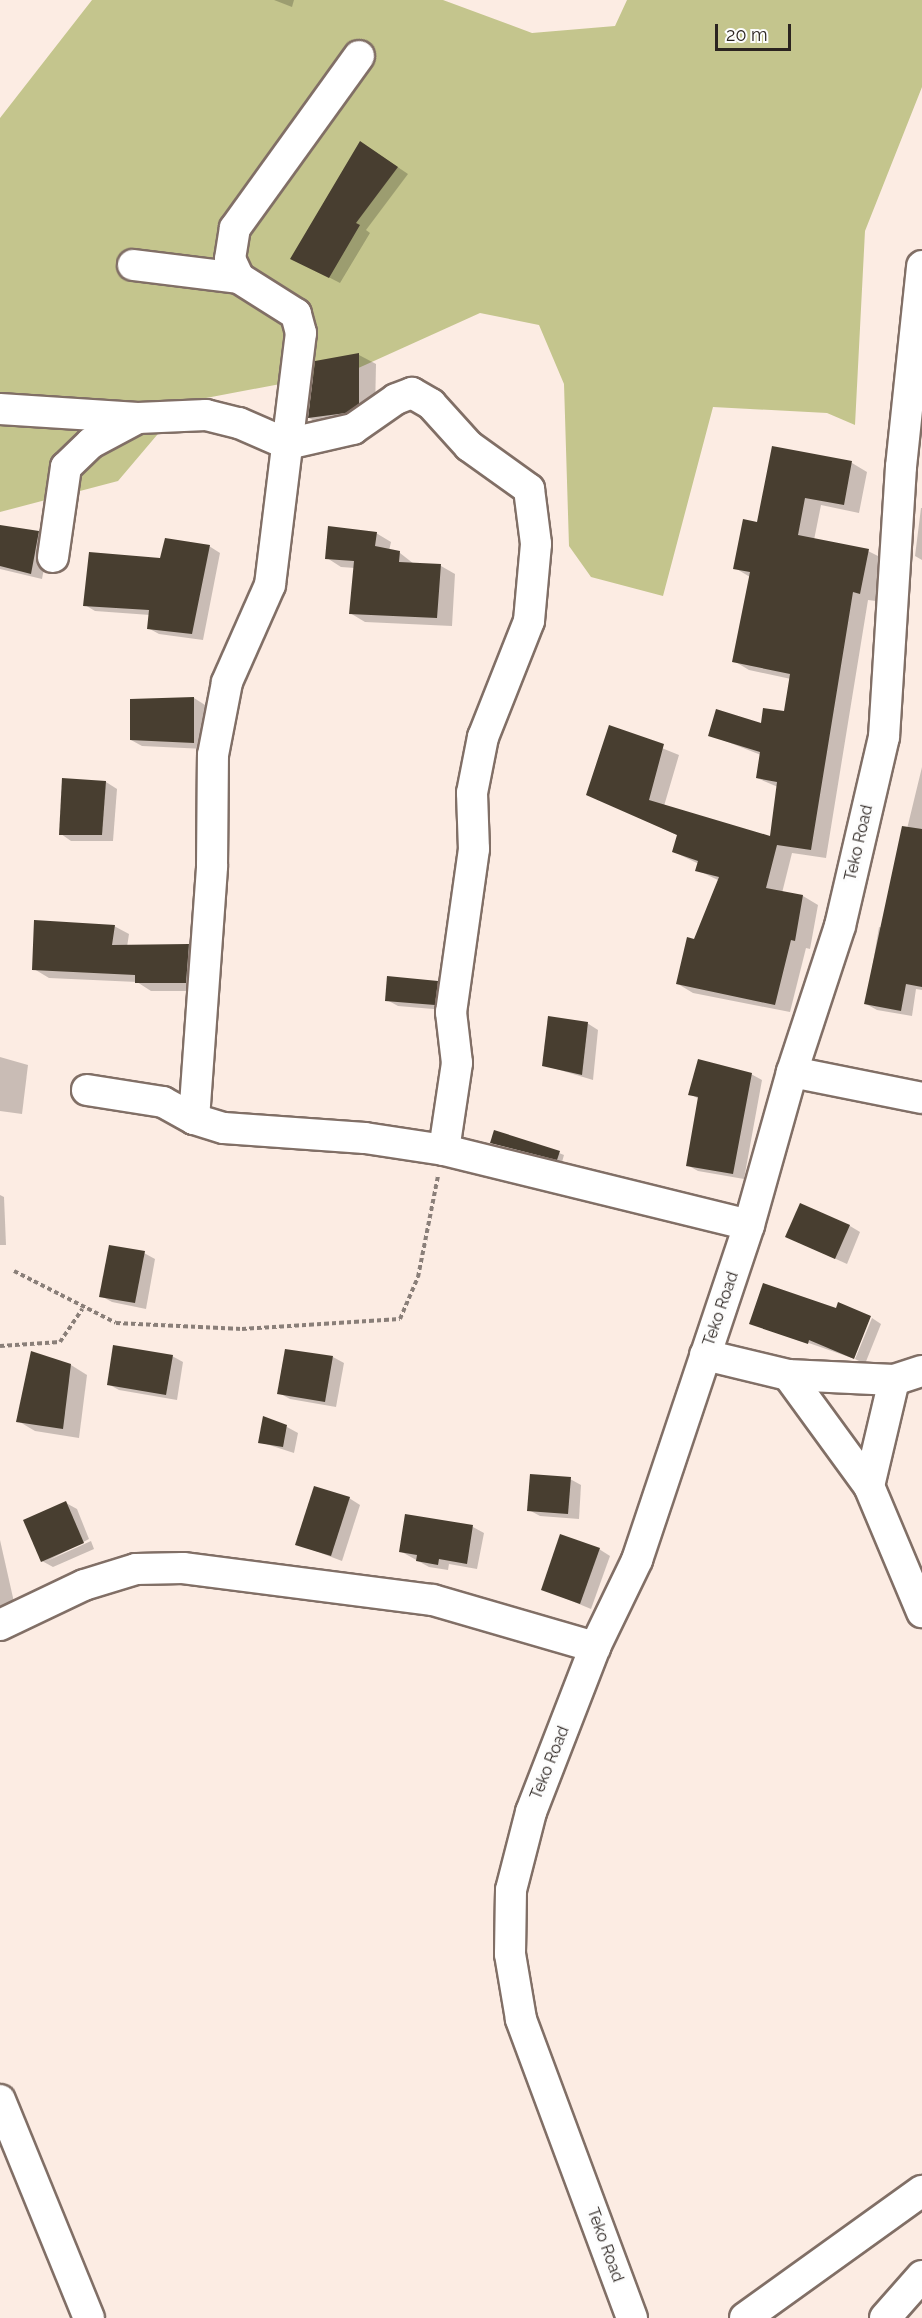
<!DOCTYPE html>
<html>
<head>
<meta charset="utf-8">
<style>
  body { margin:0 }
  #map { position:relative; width:922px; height:2318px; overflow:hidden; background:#fcece3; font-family:Raleway,sans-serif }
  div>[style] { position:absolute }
  .forest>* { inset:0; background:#c4c58d }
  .shadow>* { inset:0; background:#0003 }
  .building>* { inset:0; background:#483e30 }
  .path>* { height:4px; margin-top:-2px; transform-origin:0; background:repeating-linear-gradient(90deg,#8a7f79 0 4.5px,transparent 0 7.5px) }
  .roads { filter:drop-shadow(2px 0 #816f66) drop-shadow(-2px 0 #816f66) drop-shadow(0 2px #816f66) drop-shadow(0 -2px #816f66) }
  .minor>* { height:30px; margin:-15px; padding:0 15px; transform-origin:15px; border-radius:15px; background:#fff }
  span { translate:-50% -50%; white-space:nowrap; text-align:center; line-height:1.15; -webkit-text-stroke:6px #fdfdfd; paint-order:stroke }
  .street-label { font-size:16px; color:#2b2420 }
  .scale { position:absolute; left:715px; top:24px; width:76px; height:27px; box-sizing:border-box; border:3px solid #2b2420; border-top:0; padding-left:8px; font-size:18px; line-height:21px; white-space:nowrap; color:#2b2420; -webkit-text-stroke:4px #fdfdfd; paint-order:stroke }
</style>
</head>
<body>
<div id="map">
  <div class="forest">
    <i style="clip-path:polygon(92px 0,443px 0,532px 33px,615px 26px,627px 0,922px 0,922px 87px,865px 231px,855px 425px,827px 413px,713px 407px,663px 596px,591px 577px,569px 546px,564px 384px,539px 325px,480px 313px,354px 370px,185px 402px,118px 481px,0 512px,0 118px)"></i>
  </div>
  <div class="shadow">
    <i style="clip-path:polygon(274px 0,294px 0,292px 7px)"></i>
    <i style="clip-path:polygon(371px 149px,408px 174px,366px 230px,370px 233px,340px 283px,303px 264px)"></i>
    <i style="clip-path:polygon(359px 355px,376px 364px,375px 413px,326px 427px,309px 418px,316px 362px)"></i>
    <i style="clip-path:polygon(773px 447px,852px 463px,867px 472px,859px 513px,821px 505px,814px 540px,868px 551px,884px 559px,876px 601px,868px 600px,826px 858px,792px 853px,782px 893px,803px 896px,818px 905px,810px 949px,806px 948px,790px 1012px,693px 993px,678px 984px,720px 881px,697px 870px,699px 864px,674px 852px,679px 836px,588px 794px,610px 727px,679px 755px,664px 806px,771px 838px,778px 787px,757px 778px,761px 755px,710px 735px,762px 725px,785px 713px,791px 679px,749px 670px,734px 661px,750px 577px,735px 568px,758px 524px)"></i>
    <i style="clip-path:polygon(921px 508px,922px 508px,922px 560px,915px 556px)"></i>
    <i style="clip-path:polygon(0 527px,39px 532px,50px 538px,42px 579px,0 569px)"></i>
    <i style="clip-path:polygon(376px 533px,391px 542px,389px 551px,400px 553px,414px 564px,441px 566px,455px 574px,452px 626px,365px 622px,350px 613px,355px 568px,341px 567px,327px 558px)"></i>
    <i style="clip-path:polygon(209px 546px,220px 553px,203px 640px,159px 634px,148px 628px,150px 615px,95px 611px,85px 605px,161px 559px)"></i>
    <i style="clip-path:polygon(194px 698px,205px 705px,205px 749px,142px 746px,131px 740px,131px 700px)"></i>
    <i style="clip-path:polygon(922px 767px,922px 990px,916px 989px,912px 1016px,877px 1010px,866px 1004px,879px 927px,883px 928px)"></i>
    <i style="clip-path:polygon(106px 782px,117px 789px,113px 841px,71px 841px,61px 834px)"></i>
    <i style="clip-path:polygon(114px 926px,129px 934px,127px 947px,189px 946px,203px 954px,201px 991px,151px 991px,137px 982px,49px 978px,34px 969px)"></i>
    <i style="clip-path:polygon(438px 982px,448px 988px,445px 1010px,398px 1006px,387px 1000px)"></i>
    <i style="clip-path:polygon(587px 1023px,598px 1030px,593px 1080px,543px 1065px)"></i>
    <i style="clip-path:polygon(0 1057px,28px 1065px,22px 1114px,0 1111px)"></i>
    <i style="clip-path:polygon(751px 1074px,762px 1080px,744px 1179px,698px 1171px,687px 1165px,699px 1099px,690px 1094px)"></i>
    <i style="clip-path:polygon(491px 1143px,559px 1153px,564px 1155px,562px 1162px)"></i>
    <i style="clip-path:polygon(0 1195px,4px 1197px,6px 1245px,0 1245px)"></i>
    <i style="clip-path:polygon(850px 1226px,860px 1232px,847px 1264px,787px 1237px)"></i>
    <i style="clip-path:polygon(144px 1253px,155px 1259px,146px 1309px,112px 1302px,101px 1296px)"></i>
    <i style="clip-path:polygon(837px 1310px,869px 1317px,852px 1358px,751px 1323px)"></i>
    <i style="clip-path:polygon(872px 1318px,881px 1324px,865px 1364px,855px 1359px)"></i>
    <i style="clip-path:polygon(172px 1356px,183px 1362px,177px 1400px,119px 1390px,108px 1384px)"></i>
    <i style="clip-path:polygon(333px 1357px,344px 1363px,336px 1407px,290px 1399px,279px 1393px)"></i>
    <i style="clip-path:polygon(71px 1365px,87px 1375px,79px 1438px,35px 1431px,18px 1421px)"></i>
    <i style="clip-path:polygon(287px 1427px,298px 1433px,294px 1453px,260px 1442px)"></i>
    <i style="clip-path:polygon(570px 1479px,581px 1485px,579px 1519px,540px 1516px,529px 1510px)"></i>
    <i style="clip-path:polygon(349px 1498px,360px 1505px,342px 1561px,297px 1544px)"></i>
    <i style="clip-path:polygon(66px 1503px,77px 1509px,89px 1539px,47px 1561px,91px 1541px,94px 1549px,53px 1567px,42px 1561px)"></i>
    <i style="clip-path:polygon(473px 1527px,484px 1533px,477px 1569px,449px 1564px,448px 1570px,429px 1567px,400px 1551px)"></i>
    <i style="clip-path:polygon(0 1540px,16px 1611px,0 1614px)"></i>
    <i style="clip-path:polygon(599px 1549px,610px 1556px,591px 1609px,543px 1589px)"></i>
  </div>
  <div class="building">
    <i style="clip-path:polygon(360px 141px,398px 167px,356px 223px,360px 225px,329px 278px,290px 259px)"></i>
    <i style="clip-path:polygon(359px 353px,359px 404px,346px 413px,308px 418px,315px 361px)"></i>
    <i style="clip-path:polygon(772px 446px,852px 461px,844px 505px,805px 498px,798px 535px,869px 549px,860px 594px,853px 592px,811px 850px,777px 845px,766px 888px,803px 895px,795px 941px,791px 940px,775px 1005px,676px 984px,687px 937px,694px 939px,719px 877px,695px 871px,698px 861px,672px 852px,677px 835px,586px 795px,609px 725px,664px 744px,649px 800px,770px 836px,777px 782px,756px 778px,760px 752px,708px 736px,716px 709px,761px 723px,763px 708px,784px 711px,790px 674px,732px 662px,750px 572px,733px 569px,743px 519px,757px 522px)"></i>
    <i style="clip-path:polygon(0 525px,39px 531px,31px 574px,0 566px)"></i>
    <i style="clip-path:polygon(328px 526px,377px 532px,375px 546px,400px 551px,399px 562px,441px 564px,437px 618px,349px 614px,354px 561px,325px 559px)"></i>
    <i style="clip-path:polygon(165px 538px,210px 545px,192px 634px,147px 629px,149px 610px,83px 606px,89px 552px,160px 558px)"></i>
    <i style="clip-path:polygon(194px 697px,194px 743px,130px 740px,130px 699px)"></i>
    <i style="clip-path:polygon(62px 778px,106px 781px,102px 835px,59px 835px)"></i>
    <i style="clip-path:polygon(902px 826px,922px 829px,922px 987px,906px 984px,901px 1011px,864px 1004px)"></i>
    <i style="clip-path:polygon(34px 920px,115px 925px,112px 945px,189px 944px,186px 983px,135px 983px,135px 975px,32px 970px)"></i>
    <i style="clip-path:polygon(387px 976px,438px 981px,435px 1005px,385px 1001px)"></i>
    <i style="clip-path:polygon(548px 1016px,588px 1022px,582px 1075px,542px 1066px)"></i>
    <i style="clip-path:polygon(698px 1059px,752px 1073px,733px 1174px,686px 1166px,698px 1097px,688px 1095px)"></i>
    <i style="clip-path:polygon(494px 1130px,560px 1151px,557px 1160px,490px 1143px)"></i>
    <i style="clip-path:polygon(800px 1203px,850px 1225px,835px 1259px,785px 1237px)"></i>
    <i style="clip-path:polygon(109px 1245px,145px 1251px,135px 1303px,99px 1297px)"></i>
    <i style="clip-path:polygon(763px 1283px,836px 1308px,838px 1302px,871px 1316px,854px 1359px,809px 1340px,808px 1344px,749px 1324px)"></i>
    <i style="clip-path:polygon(113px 1345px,173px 1355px,166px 1395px,107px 1385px)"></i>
    <i style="clip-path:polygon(285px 1349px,333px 1356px,325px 1402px,277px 1394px)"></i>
    <i style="clip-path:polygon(31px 1351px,71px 1364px,63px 1429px,16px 1422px)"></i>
    <i style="clip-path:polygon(263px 1416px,287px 1425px,283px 1447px,258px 1443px)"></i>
    <i style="clip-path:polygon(530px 1474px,571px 1477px,568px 1514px,527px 1511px)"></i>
    <i style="clip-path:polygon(314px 1486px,350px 1497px,331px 1556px,295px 1545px)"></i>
    <i style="clip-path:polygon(66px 1501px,84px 1543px,41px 1562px,23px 1520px)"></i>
    <i style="clip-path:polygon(405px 1514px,473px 1525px,467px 1564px,439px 1559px,438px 1565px,416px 1561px,417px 1555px,399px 1552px)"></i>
    <i style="clip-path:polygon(560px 1534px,600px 1548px,580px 1604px,541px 1590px)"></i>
  </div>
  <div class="path">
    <i style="left:14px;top:1271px;width:114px;rotate:27deg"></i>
    <i style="left:116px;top:1323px;width:126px;rotate:2.7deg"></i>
    <i style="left:242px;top:1329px;width:158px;rotate:-3.6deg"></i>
    <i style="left:400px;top:1319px;width:46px;rotate:-66.8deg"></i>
    <i style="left:418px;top:1277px;width:103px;rotate:-78.8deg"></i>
    <i style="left:0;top:1346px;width:60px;rotate:-3.8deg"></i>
    <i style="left:60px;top:1342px;width:40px;rotate:-56deg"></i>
  </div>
  <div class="roads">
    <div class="minor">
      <i style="left:133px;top:265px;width:107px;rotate:7deg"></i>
      <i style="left:0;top:409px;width:138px;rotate:3.7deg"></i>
      <i style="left:138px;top:418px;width:68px;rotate:-2.5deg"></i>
      <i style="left:206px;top:415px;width:34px;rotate:14deg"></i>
      <i style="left:239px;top:423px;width:52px;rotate:23.6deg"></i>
      <i style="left:287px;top:444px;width:68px;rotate:-12.8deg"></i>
      <i style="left:353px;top:429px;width:52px;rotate:-34.9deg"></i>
      <i style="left:396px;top:399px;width:17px;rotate:-21deg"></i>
      <i style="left:412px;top:393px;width:22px;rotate:30deg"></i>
      <i style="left:431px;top:404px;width:57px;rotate:47.9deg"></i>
      <i style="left:469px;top:446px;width:74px;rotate:35.6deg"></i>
      <i style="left:529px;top:489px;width:55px;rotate:82.7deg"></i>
      <i style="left:536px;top:544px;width:77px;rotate:95.2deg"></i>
      <i style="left:529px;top:621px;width:125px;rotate:111.6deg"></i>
      <i style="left:483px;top:737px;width:57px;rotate:101.1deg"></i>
      <i style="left:472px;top:793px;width:56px;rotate:88deg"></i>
      <i style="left:474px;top:849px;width:165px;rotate:98deg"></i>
      <i style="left:451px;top:1012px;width:51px;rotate:83.3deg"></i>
      <i style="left:457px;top:1063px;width:88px;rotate:98.5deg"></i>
      <i style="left:53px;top:557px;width:91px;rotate:-81.8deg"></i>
      <i style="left:66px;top:467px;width:35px;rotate:-44deg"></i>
      <i style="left:91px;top:443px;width:53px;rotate:-28deg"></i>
      <i style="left:792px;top:1072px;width:133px;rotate:11.3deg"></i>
      <i style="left:87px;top:1090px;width:77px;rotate:9deg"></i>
      <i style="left:163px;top:1102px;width:35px;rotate:29deg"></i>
      <i style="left:194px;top:1119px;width:31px;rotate:17deg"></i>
      <i style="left:224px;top:1128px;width:141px;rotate:4.1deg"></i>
      <i style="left:365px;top:1138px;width:80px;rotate:8.6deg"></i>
      <i style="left:444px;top:1150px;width:314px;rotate:13.8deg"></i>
      <i style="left:194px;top:1119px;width:254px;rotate:-85.9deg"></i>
      <i style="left:212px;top:866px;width:111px;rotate:-89.5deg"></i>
      <i style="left:213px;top:755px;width:74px;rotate:-79.1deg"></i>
      <i style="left:227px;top:682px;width:106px;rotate:-66.1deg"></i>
      <i style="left:270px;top:585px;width:254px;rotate:-83deg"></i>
      <i style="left:301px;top:333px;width:20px;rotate:-105deg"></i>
      <i style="left:296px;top:314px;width:67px;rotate:-147.7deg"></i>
      <i style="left:239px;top:278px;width:21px;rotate:-115deg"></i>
      <i style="left:230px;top:259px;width:31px;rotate:-81deg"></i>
      <i style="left:235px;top:228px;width:212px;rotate:-54.2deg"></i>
      <i style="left:705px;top:1355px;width:85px;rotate:13.5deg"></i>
      <i style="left:788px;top:1375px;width:106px;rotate:2.7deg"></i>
      <i style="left:894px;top:1380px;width:29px;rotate:-18deg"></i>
      <i style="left:788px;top:1375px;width:137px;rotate:53.9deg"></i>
      <i style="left:869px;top:1486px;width:137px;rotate:67.2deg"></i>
      <i style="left:869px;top:1486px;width:109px;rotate:-76.7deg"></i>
      <i style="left:0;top:1625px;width:93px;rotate:-25.5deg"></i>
      <i style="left:84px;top:1585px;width:54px;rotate:-17.1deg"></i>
      <i style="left:136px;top:1569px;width:47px;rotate:-1.2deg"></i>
      <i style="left:183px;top:1568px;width:252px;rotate:7.3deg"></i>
      <i style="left:433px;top:1600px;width:169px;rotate:16.2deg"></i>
      <i style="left:0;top:2100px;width:235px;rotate:67.8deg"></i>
      <i style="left:632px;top:2318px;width:319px;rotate:-110.4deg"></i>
      <i style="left:521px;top:2019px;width:66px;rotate:-99.6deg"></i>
      <i style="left:510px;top:1954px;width:64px;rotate:-89.1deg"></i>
      <i style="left:511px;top:1890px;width:81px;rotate:-75.6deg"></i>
      <i style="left:531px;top:1812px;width:177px;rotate:-68.8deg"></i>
      <i style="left:595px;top:1647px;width:97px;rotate:-64.2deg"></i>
      <i style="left:637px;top:1560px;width:353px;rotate:-71.5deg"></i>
      <i style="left:749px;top:1225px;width:159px;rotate:-74.3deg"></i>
      <i style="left:792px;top:1072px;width:154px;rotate:-71.8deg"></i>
      <i style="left:840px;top:926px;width:194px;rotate:-76.9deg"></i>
      <i style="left:884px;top:737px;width:271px;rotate:-86.4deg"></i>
      <i style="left:901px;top:467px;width:202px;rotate:-84deg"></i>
      <i style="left:745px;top:2318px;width:218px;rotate:-35.7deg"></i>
      <i style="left:885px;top:2318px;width:56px;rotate:-48.6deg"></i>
    </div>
  </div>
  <div class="street-label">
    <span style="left:859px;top:843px;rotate:-77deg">Teko Road</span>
    <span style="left:721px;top:1309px;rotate:-71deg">Teko Road</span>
    <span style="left:550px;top:1763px;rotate:-68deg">Teko Road</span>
    <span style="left:605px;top:2245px;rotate:70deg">Teko Road</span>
  </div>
  <div class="scale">20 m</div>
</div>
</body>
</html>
